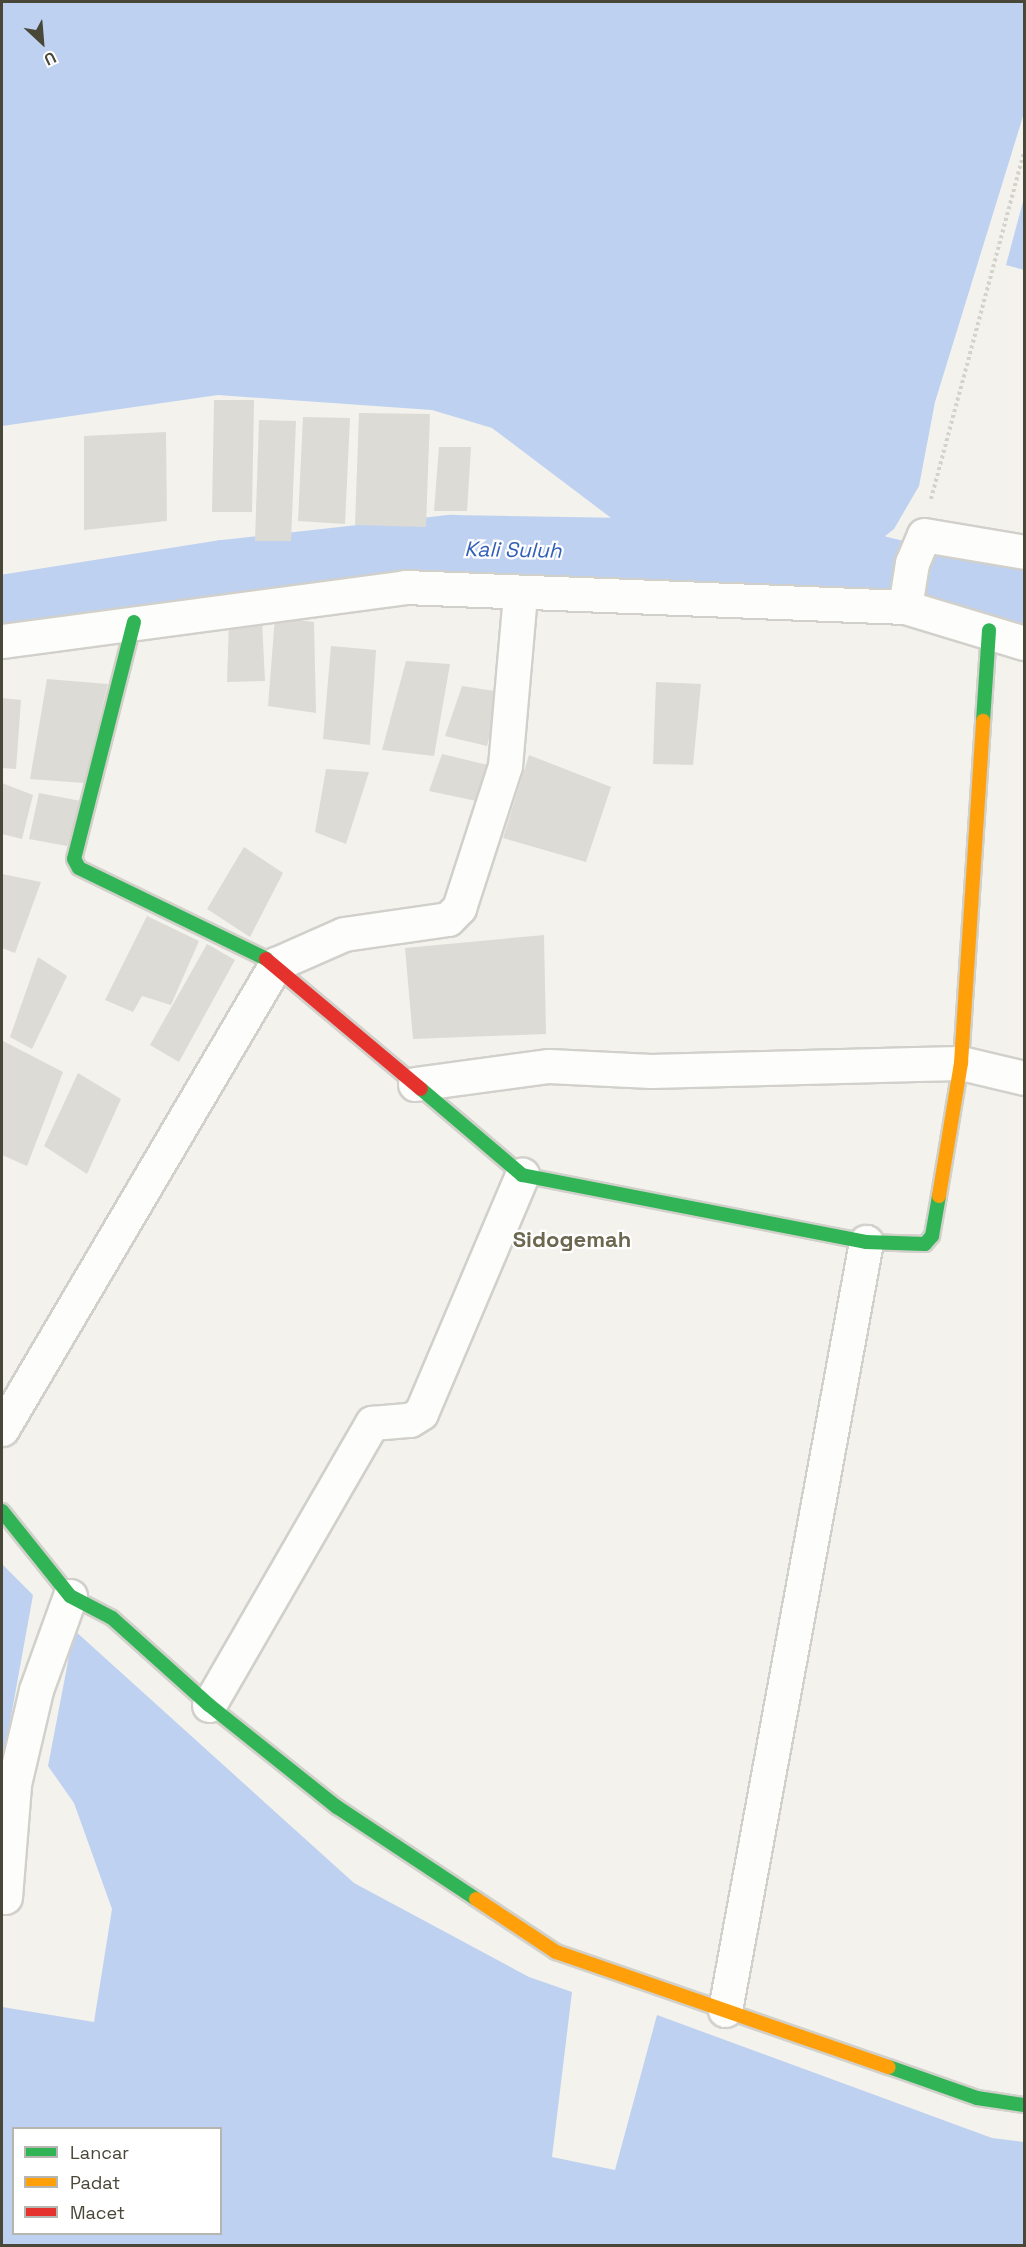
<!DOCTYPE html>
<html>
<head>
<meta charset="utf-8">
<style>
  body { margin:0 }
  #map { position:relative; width:1026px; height:2247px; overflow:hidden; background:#f3f2ed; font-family:"Space Grotesk",sans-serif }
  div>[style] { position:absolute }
  .water>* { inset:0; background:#bed1f0 }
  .river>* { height:68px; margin:-34px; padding:0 34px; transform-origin:34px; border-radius:34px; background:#bed1f0 }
  .building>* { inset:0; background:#dddbd5 }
  .path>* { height:4px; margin-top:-2px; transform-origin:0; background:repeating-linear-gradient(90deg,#d3d2cb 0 3px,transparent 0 6px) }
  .roads { filter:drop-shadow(2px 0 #d1d0cb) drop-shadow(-2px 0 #d1d0cb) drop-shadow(0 2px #d1d0cb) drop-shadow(0 -2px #d1d0cb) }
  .street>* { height:33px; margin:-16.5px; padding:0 16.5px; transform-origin:16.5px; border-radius:16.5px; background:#fdfdfc }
  .fast>* { height:14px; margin:-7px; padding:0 7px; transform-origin:7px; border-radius:7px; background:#30b455 }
  .slow>* { height:14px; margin:-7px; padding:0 7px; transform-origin:7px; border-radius:7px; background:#ff9f0a }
  .jam>* { height:14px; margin:-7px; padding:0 7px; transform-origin:7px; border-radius:7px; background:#e5322d }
  span { translate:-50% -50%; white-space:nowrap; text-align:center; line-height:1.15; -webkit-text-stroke:4.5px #fff; paint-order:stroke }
  .water-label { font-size:21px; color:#3060b7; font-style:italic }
  .quarter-label { font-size:22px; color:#6c674f; font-weight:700 }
  .frame { position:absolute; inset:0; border:3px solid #494738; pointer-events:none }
  .legend { position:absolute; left:12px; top:2127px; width:210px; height:108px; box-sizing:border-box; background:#fff; border:2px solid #b6b5af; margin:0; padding:8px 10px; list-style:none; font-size:18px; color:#494738 }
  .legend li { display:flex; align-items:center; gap:12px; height:30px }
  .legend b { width:30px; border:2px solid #b6b5af }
  .north { position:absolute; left:12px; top:12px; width:60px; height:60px; -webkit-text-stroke:4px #fff; paint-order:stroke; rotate:154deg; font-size:16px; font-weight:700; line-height:24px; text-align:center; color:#494738 }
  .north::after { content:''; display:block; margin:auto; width:21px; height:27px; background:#494738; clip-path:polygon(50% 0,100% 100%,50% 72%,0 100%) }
</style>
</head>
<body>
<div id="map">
  <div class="water">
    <i style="clip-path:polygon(2px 2px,1024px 2px,1024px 113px,935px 402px,919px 486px,894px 529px,870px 548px,639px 539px,492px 428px,432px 410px,218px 395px,2px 426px)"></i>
    <i style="clip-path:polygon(1024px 198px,1024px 270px,1006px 265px)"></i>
    <i style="clip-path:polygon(2px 1564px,33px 1595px,2px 1766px)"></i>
    <i style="clip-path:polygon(evenodd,74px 1630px,354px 1883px,529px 1977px,572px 1992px,552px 2157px,615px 2170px,657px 2015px,992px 2138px,1024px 2142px,1024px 2245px,2px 2245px,2px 2007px,94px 2022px,112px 1909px,74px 1803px,48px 1766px,74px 1630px,14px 2128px,220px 2128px,220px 2234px,14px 2234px,14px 2128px)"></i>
  </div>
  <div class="river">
    <i style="left:2px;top:609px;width:225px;rotate:-9deg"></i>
    <i style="left:224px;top:574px;width:229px;rotate:-6.3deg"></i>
    <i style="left:452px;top:549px;width:174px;rotate:1deg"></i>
    <i style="left:626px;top:552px;width:250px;rotate:3.9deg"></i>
    <i style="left:875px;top:569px;width:153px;rotate:13.6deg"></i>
  </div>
  <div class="building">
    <i style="clip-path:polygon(214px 400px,254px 400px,252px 512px,212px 512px)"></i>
    <i style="clip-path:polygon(359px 413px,430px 414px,426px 527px,355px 525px)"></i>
    <i style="clip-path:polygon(303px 417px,350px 418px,345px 524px,298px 521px)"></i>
    <i style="clip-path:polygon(259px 420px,296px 421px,291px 541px,255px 541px)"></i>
    <i style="clip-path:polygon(166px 432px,167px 521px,84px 530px,84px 436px)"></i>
    <i style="clip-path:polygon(439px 447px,471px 447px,467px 511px,434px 511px)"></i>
    <i style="clip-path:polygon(275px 617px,314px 622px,316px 713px,268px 706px)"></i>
    <i style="clip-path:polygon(229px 621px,262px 621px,265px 681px,227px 682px)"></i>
    <i style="clip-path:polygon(331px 646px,376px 650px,370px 745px,323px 739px)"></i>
    <i style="clip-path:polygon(406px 661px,450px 664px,434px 756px,382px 750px)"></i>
    <i style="clip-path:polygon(47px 679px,108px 684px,84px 783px,30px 779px)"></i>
    <i style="clip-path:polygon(656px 682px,701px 684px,693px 765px,653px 764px)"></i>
    <i style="clip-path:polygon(462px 686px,501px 692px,487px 746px,445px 736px)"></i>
    <i style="clip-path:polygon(2px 698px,21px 700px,16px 769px,2px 768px)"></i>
    <i style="clip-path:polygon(442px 754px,496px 767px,486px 803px,429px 791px)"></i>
    <i style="clip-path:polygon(529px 755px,611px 787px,586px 862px,503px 838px)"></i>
    <i style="clip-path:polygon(326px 769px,369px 772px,346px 844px,315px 832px)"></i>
    <i style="clip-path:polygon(2px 783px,33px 795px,22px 839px,2px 834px)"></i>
    <i style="clip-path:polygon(39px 793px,81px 801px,67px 846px,29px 839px)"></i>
    <i style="clip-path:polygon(244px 847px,283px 873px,250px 937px,207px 909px)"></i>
    <i style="clip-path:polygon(2px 874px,41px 882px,15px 953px,2px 948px)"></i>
    <i style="clip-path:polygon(147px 916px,199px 941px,171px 1005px,142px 996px,133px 1012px,105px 1000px)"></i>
    <i style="clip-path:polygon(544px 935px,546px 1034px,413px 1039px,405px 948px)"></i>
    <i style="clip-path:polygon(207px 944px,235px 960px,179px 1062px,150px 1045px)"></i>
    <i style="clip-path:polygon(38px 957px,67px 976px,32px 1049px,10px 1037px)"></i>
    <i style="clip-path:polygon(3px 1041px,63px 1072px,27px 1166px,2px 1155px)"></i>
    <i style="clip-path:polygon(78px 1073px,121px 1099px,87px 1174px,44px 1146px)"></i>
  </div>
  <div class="path">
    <i style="left:931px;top:499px;width:359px;rotate:-75deg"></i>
  </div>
  <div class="roads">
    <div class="street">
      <i style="left:905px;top:607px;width:45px;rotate:-81deg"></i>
      <i style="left:912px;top:563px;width:30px;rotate:-67deg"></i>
      <i style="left:924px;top:535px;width:101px;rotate:9.6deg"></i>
      <i style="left:2px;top:641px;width:407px;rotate:-7.6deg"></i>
      <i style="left:405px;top:587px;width:500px;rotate:2.29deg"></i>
      <i style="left:905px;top:607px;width:124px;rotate:16.8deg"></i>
      <i style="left:415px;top:1084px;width:135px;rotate:-7.7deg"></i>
      <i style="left:549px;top:1066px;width:102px;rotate:2.8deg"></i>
      <i style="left:651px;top:1071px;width:310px;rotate:-1.5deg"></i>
      <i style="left:961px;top:1063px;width:65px;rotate:13.4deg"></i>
      <i style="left:2px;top:1429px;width:540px;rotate:-59.49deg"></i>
      <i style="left:276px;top:964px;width:74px;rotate:-23.8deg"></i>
      <i style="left:344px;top:934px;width:105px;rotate:-8.2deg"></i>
      <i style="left:448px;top:919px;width:16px;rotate:-45deg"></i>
      <i style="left:459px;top:908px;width:149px;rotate:-72.1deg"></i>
      <i style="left:505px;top:766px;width:174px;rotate:-85deg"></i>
      <i style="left:209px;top:1705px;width:326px;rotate:-60deg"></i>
      <i style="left:372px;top:1423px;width:38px;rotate:-5deg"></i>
      <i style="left:410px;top:1420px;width:13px;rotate:-32deg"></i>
      <i style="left:421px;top:1413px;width:259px;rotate:-67deg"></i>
      <i style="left:5px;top:1897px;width:113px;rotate:-85.4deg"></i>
      <i style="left:14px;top:1784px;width:97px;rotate:-76.8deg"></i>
      <i style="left:36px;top:1690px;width:100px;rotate:-70.1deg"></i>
      <i style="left:725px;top:2010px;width:781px;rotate:-79.6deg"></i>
    </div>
    <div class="fast">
      <i style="left:134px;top:622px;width:244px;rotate:104.2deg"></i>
      <i style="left:74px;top:859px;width:10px;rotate:61deg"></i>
      <i style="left:79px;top:868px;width:208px;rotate:25.9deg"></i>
      <i style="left:983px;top:721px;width:91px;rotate:-86.2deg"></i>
      <i style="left:421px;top:1089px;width:133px;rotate:40.4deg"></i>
      <i style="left:522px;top:1175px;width:350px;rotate:11deg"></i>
      <i style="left:866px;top:1242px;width:59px;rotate:1.9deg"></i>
      <i style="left:925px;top:1244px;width:11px;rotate:-49deg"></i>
      <i style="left:932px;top:1236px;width:41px;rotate:-80.1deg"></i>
      <i style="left:2px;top:1511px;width:109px;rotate:51.3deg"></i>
      <i style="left:70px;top:1596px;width:47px;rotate:27.6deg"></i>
      <i style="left:112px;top:1618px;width:130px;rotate:41.9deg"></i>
      <i style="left:209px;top:1705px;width:164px;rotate:38.6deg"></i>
      <i style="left:337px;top:1807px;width:167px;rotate:33.5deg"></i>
      <i style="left:889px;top:2067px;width:93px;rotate:19.4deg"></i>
      <i style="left:977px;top:2098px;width:48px;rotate:8.5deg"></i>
    </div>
    <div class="slow">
      <i style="left:939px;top:1196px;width:135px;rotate:-80.6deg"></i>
      <i style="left:961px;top:1063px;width:343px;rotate:-86.3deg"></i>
      <i style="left:476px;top:1899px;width:96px;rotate:33.5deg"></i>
      <i style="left:556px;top:1952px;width:352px;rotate:19.1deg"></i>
    </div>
    <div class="jam">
      <i style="left:266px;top:959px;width:202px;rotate:40deg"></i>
    </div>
  </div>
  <div class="water-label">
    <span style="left:513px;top:550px;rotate:1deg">Kali Suluh</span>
  </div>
  <div class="quarter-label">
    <span style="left:572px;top:1240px">Sidogemah</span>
  </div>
  <div class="frame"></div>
  <ul class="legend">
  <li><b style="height:8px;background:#30b455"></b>Lancar</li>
  <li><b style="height:8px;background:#ff9f0a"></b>Padat</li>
  <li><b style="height:8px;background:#e5322d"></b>Macet</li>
  </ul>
  <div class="north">U</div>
</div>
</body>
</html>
